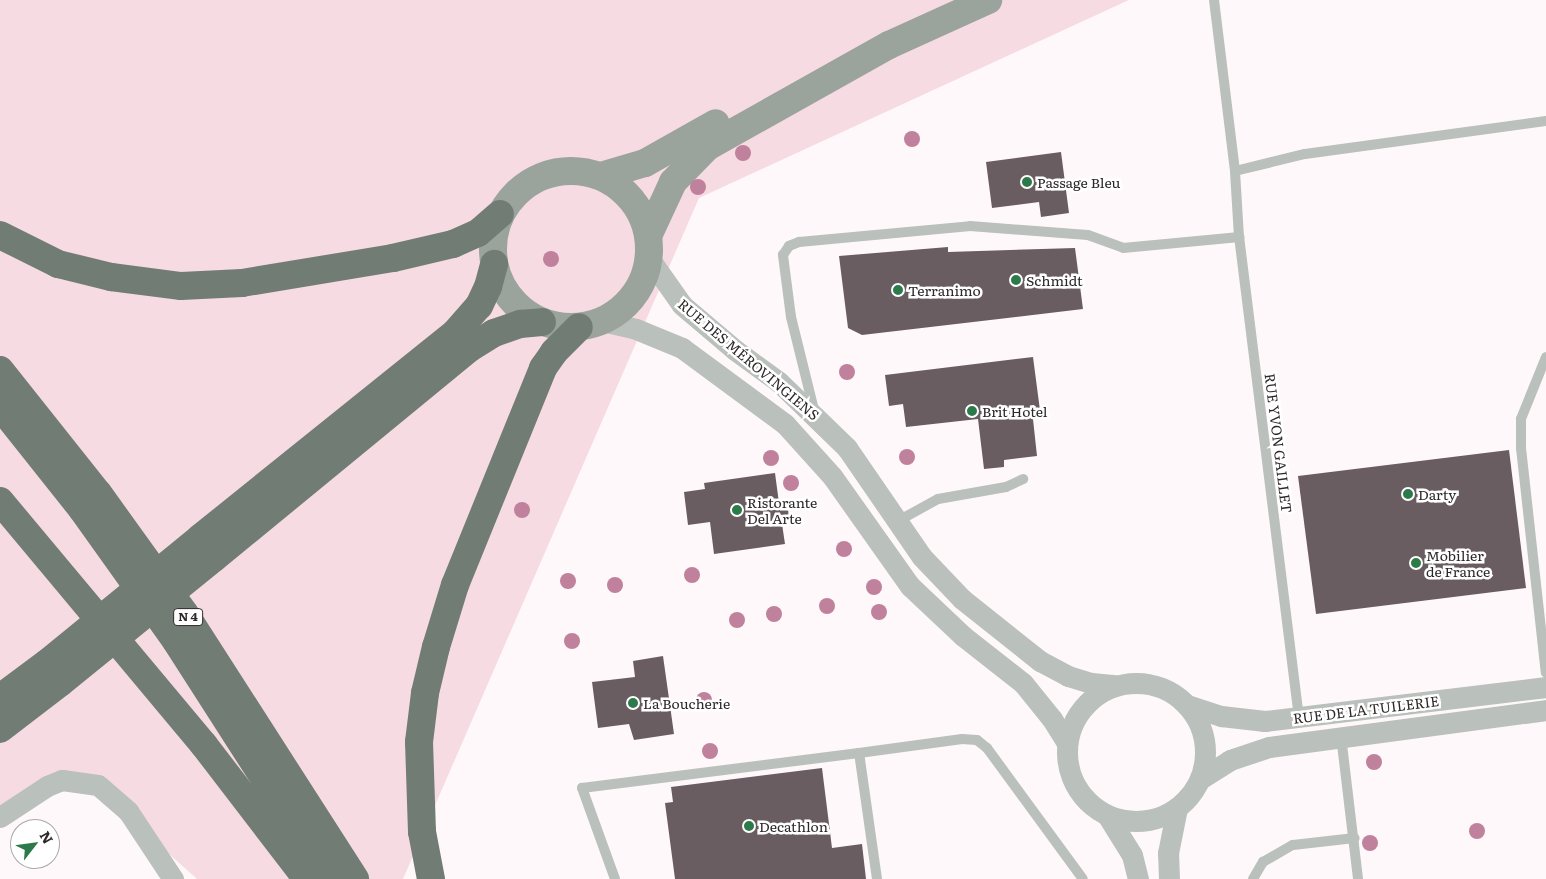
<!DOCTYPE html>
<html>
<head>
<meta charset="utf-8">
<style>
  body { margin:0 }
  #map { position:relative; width:1546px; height:879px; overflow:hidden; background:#fff8fa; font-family:Literata,serif }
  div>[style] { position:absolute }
  .green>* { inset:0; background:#f6dbe3 }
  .building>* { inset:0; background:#6a5d61 }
  .lane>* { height:10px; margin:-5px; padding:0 5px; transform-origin:5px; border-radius:5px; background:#bac0bb }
  .street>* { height:21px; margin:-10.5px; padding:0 10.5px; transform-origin:10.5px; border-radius:10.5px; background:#bac0bb }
  .street>.ring { margin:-10.5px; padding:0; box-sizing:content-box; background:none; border:21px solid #bac0bb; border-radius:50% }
  .secondary>* { height:28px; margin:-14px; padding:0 14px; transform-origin:14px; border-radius:14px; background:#9ba39d }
  .secondary>.ring { margin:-14px; padding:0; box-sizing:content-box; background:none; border:28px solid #9ba39d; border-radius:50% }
  .highway>* { height:28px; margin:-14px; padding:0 14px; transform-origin:14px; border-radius:14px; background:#717d74 }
  .highway-bridge>* { height:28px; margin:-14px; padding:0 14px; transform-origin:14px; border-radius:14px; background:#717d74 }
  .trees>* { width:16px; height:16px; margin:-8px; border-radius:50%; background:#bf819c }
  .dots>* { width:14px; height:14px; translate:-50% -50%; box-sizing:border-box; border:2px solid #fff; border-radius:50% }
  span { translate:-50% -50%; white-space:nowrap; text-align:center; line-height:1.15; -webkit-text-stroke:5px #fff; paint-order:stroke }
  .shield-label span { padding:1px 4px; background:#fff; border:1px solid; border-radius:4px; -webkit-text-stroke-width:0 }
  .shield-label { font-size:12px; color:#2d2829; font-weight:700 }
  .poi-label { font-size:14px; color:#2d2829 }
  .left { translate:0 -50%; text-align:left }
  .street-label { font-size:14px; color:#2d2829 }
  .north { position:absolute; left:10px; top:819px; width:50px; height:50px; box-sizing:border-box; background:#fff; border:1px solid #aba9a9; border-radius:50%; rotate:60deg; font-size:14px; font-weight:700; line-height:20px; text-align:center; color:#2d2829 }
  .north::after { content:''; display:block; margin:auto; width:18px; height:22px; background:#2c7a4a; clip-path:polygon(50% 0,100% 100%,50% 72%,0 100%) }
</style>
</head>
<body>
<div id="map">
  <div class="green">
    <i style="clip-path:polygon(0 0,1129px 0,699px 198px,403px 879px,197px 879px,81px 775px,0 825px)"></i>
  </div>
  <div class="building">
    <i style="clip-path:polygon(1061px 152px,1069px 213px,1041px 217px,1039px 202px,992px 208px,986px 162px)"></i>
    <i style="clip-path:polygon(948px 247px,948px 252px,1075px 248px,1083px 309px,862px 335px,848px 328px,839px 256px)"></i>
    <i style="clip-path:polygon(1033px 357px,1041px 418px,1033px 419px,1037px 456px,1004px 460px,1004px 467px,984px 469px,978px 419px,906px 427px,903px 404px,889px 406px,885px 375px)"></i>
    <i style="clip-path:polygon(1509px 450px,1526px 588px,1316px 614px,1298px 476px)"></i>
    <i style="clip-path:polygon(775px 473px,779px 503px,787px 502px,789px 517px,781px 517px,785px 544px,714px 554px,710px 522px,688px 525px,684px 492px,705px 489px,704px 483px)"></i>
    <i style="clip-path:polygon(663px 656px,674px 734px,634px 740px,629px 724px,598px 728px,592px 682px,635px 677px,633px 661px)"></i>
    <i style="clip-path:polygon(822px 768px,832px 848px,862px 844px,866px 879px,675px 879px,665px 803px,673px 802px,671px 787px)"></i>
  </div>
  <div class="lane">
    <i style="left:1214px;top:0;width:172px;rotate:83deg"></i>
    <i style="left:1546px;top:357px;width:67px;rotate:112deg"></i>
    <i style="left:1521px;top:419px;width:29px;rotate:90deg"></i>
    <i style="left:1521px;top:448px;width:226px;rotate:83.7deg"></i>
    <i style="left:814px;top:410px;width:96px;rotate:-103.9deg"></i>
    <i style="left:791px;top:317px;width:63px;rotate:-97.4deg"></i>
    <i style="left:783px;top:255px;width:11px;rotate:-56deg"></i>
    <i style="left:789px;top:246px;width:11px;rotate:-22deg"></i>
    <i style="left:799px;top:242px;width:172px;rotate:-5.3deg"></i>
    <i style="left:970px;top:226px;width:118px;rotate:4.4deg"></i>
    <i style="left:1088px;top:235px;width:37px;rotate:20deg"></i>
    <i style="left:1123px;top:248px;width:117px;rotate:-5.4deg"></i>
    <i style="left:896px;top:522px;width:48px;rotate:-28.7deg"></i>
    <i style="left:938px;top:499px;width:69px;rotate:-10deg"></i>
    <i style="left:1006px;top:487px;width:19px;rotate:-25deg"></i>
    <i style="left:1299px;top:718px;width:485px;rotate:-97.1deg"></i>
    <i style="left:1239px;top:237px;width:66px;rotate:-93.5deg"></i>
    <i style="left:1235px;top:171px;width:72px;rotate:-13.7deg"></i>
    <i style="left:1305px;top:154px;width:243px;rotate:-7.8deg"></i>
    <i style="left:1341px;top:736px;width:144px;rotate:83.2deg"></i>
    <i style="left:615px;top:879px;width:97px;rotate:-109.9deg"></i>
    <i style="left:582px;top:788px;width:279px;rotate:-7.2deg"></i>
    <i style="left:877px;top:879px;width:127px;rotate:-98.1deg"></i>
    <i style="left:859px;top:753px;width:104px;rotate:-7.7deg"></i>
    <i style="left:962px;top:739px;width:15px;rotate:4deg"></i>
    <i style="left:977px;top:740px;width:13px;rotate:39deg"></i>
    <i style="left:987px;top:748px;width:162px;rotate:53.8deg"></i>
    <i style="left:1253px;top:879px;width:20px;rotate:-60deg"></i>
    <i style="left:1263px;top:862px;width:34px;rotate:-30deg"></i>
    <i style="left:1293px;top:845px;width:62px;rotate:-6.4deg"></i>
  </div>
  <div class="street">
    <i style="left:649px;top:258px;width:57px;rotate:54.9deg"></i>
    <i style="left:682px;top:305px;width:70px;rotate:40.3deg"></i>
    <i style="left:735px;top:350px;width:54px;rotate:36deg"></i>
    <i style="left:779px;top:382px;width:95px;rotate:44.1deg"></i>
    <i style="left:847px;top:448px;width:132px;rotate:55.5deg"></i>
    <i style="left:922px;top:557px;width:58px;rotate:46.4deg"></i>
    <i style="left:962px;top:599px;width:100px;rotate:38.5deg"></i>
    <i style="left:1040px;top:661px;width:32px;rotate:28deg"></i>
    <i style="left:1068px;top:676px;width:24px;rotate:17deg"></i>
    <i style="left:1091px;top:683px;width:24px;rotate:5deg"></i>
    <i style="left:602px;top:321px;width:35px;rotate:13deg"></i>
    <i style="left:636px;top:329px;width:50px;rotate:22.4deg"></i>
    <i style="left:682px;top:348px;width:128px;rotate:36.4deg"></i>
    <i style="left:785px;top:424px;width:70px;rotate:47.9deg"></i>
    <i style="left:832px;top:476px;width:135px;rotate:54.7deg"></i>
    <i style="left:910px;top:586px;width:73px;rotate:43.3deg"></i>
    <i style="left:963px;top:636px;width:76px;rotate:38.1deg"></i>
    <i style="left:1023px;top:683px;width:46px;rotate:51.1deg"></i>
    <i style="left:1052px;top:719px;width:28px;rotate:58deg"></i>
    <i class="ring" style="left:1067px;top:683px;width:117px;height:117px"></i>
    <i style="left:1187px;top:705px;width:36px;rotate:18deg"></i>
    <i style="left:1221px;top:716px;width:44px;rotate:6.5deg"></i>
    <i style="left:1265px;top:721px;width:283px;rotate:-6.9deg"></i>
    <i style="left:1200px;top:779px;width:36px;rotate:-32deg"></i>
    <i style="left:1230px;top:760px;width:41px;rotate:-18.4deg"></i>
    <i style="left:1269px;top:747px;width:279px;rotate:-7.6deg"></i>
    <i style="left:1107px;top:815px;width:47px;rotate:58deg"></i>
    <i style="left:1132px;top:855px;width:25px;rotate:76deg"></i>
    <i style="left:0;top:817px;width:56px;rotate:-33.4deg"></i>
    <i style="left:47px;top:786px;width:16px;rotate:-22deg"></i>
    <i style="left:62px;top:780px;width:36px;rotate:8deg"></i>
    <i style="left:98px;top:785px;width:40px;rotate:41deg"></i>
    <i style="left:128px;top:811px;width:82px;rotate:56.5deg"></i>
    <i style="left:1169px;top:879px;width:26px;rotate:-92deg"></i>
    <i style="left:1168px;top:853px;width:46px;rotate:-78.7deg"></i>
  </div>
  <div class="secondary">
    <i class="ring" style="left:493px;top:171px;width:128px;height:128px"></i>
    <i style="left:601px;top:176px;width:46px;rotate:-16.5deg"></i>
    <i style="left:645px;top:163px;width:81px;rotate:-29.4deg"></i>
    <i style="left:649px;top:234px;width:57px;rotate:-65.2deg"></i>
    <i style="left:673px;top:182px;width:49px;rotate:-45.8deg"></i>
    <i style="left:707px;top:147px;width:209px;rotate:-29.3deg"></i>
    <i style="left:889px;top:45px;width:109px;rotate:-24.4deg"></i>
  </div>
  <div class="highway">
    <i style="left:0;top:235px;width:65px;rotate:26.6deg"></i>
    <i style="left:58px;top:264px;width:55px;rotate:13.8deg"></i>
    <i style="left:111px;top:277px;width:71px;rotate:7.3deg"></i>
    <i style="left:181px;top:286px;width:61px;rotate:-2.8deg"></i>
    <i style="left:242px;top:283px;width:153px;rotate:-9.4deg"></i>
    <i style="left:393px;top:258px;width:62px;rotate:-13.1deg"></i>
    <i style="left:453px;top:244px;width:27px;rotate:-24deg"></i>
    <i style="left:478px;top:233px;width:29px;rotate:-41deg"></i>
    <i style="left:0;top:370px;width:157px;rotate:51.5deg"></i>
    <i style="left:98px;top:493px;width:149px;rotate:54.3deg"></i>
    <i style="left:185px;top:614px;width:315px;rotate:57.3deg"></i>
    <i style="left:0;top:406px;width:132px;rotate:51.5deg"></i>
    <i style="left:82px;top:509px;width:162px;rotate:54.5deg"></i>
    <i style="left:176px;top:641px;width:283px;rotate:57.3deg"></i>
    <i style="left:0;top:501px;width:318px;rotate:50.1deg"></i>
    <i style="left:204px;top:745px;width:169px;rotate:52.5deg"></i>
    <i style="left:200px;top:538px;width:329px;rotate:-38.8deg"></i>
    <i style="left:456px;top:332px;width:35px;rotate:-49deg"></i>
    <i style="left:479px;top:306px;width:21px;rotate:-65deg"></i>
    <i style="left:488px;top:287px;width:24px;rotate:-75deg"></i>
    <i style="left:214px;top:558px;width:331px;rotate:-39.4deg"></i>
    <i style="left:470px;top:348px;width:28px;rotate:-32deg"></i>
    <i style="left:494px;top:333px;width:28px;rotate:-19deg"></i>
    <i style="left:520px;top:324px;width:22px;rotate:-5deg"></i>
    <i style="left:0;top:698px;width:59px;rotate:-36.7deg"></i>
    <i style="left:0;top:729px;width:76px;rotate:-37.5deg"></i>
    <i style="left:431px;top:879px;width:48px;rotate:-100.8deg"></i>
    <i style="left:422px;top:832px;width:90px;rotate:-91.9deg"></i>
    <i style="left:419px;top:742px;width:49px;rotate:-83deg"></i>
    <i style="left:425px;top:693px;width:47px;rotate:-76.6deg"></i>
    <i style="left:436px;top:647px;width:65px;rotate:-73deg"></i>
    <i style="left:455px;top:585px;width:234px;rotate:-67.9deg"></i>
    <i style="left:543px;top:368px;width:19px;rotate:-55deg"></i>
    <i style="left:554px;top:352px;width:35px;rotate:-45deg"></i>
  </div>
  <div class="highway-bridge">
    <i style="left:47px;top:663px;width:198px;rotate:-39.2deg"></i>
    <i style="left:60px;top:683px;width:198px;rotate:-39.1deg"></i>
  </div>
  <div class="trees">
    <i style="left:912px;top:139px"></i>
    <i style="left:743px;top:153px"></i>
    <i style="left:698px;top:187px"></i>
    <i style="left:551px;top:259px"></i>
    <i style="left:847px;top:372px"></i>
    <i style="left:907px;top:457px"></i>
    <i style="left:771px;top:458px"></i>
    <i style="left:791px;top:483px"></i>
    <i style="left:522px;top:510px"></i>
    <i style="left:844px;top:549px"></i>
    <i style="left:692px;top:575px"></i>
    <i style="left:568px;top:581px"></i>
    <i style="left:615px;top:585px"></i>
    <i style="left:874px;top:587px"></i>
    <i style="left:827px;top:606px"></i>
    <i style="left:879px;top:612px"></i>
    <i style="left:774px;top:614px"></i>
    <i style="left:737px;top:620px"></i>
    <i style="left:572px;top:641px"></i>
    <i style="left:704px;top:700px"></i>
    <i style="left:710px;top:751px"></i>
    <i style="left:1374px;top:762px"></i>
    <i style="left:1477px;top:831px"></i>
    <i style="left:1370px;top:843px"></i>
  </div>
  <div class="dots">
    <i style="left:1027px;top:182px;background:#2c7a4a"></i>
    <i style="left:1016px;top:280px;background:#2c7a4a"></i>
    <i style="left:898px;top:290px;background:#2c7a4a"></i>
    <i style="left:972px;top:411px;background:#2c7a4a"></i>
    <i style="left:1408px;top:494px;background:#2c7a4a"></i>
    <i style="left:737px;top:510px;background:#2c7a4a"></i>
    <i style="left:1416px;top:563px;background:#2c7a4a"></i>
    <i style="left:633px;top:703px;background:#2c7a4a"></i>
    <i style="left:749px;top:826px;background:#2c7a4a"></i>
  </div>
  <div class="shield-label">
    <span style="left:188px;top:617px">N 4</span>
  </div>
  <div class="poi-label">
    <span class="left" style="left:1037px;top:182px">Passage Bleu</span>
    <span class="left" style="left:1026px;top:280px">Schmidt</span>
    <span class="left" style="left:908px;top:290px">Terranimo</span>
    <span class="left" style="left:982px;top:411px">Brit Hotel</span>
    <span class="left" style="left:1418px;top:494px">Darty</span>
    <span class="left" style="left:747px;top:510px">Ristorante<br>Del Arte</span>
    <span class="left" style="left:1426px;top:563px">Mobilier<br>de France</span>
    <span class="left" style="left:643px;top:703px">La Boucherie</span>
    <span class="left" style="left:759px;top:826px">Decathlon</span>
  </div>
  <div class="street-label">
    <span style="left:749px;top:359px;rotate:40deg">RUE DES MÉROVINGIENS</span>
    <span style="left:1279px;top:443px;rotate:83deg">RUE YVON GAILLET</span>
    <span style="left:1366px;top:709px;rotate:-7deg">RUE DE LA TUILERIE</span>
  </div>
  <div class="north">N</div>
</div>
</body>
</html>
